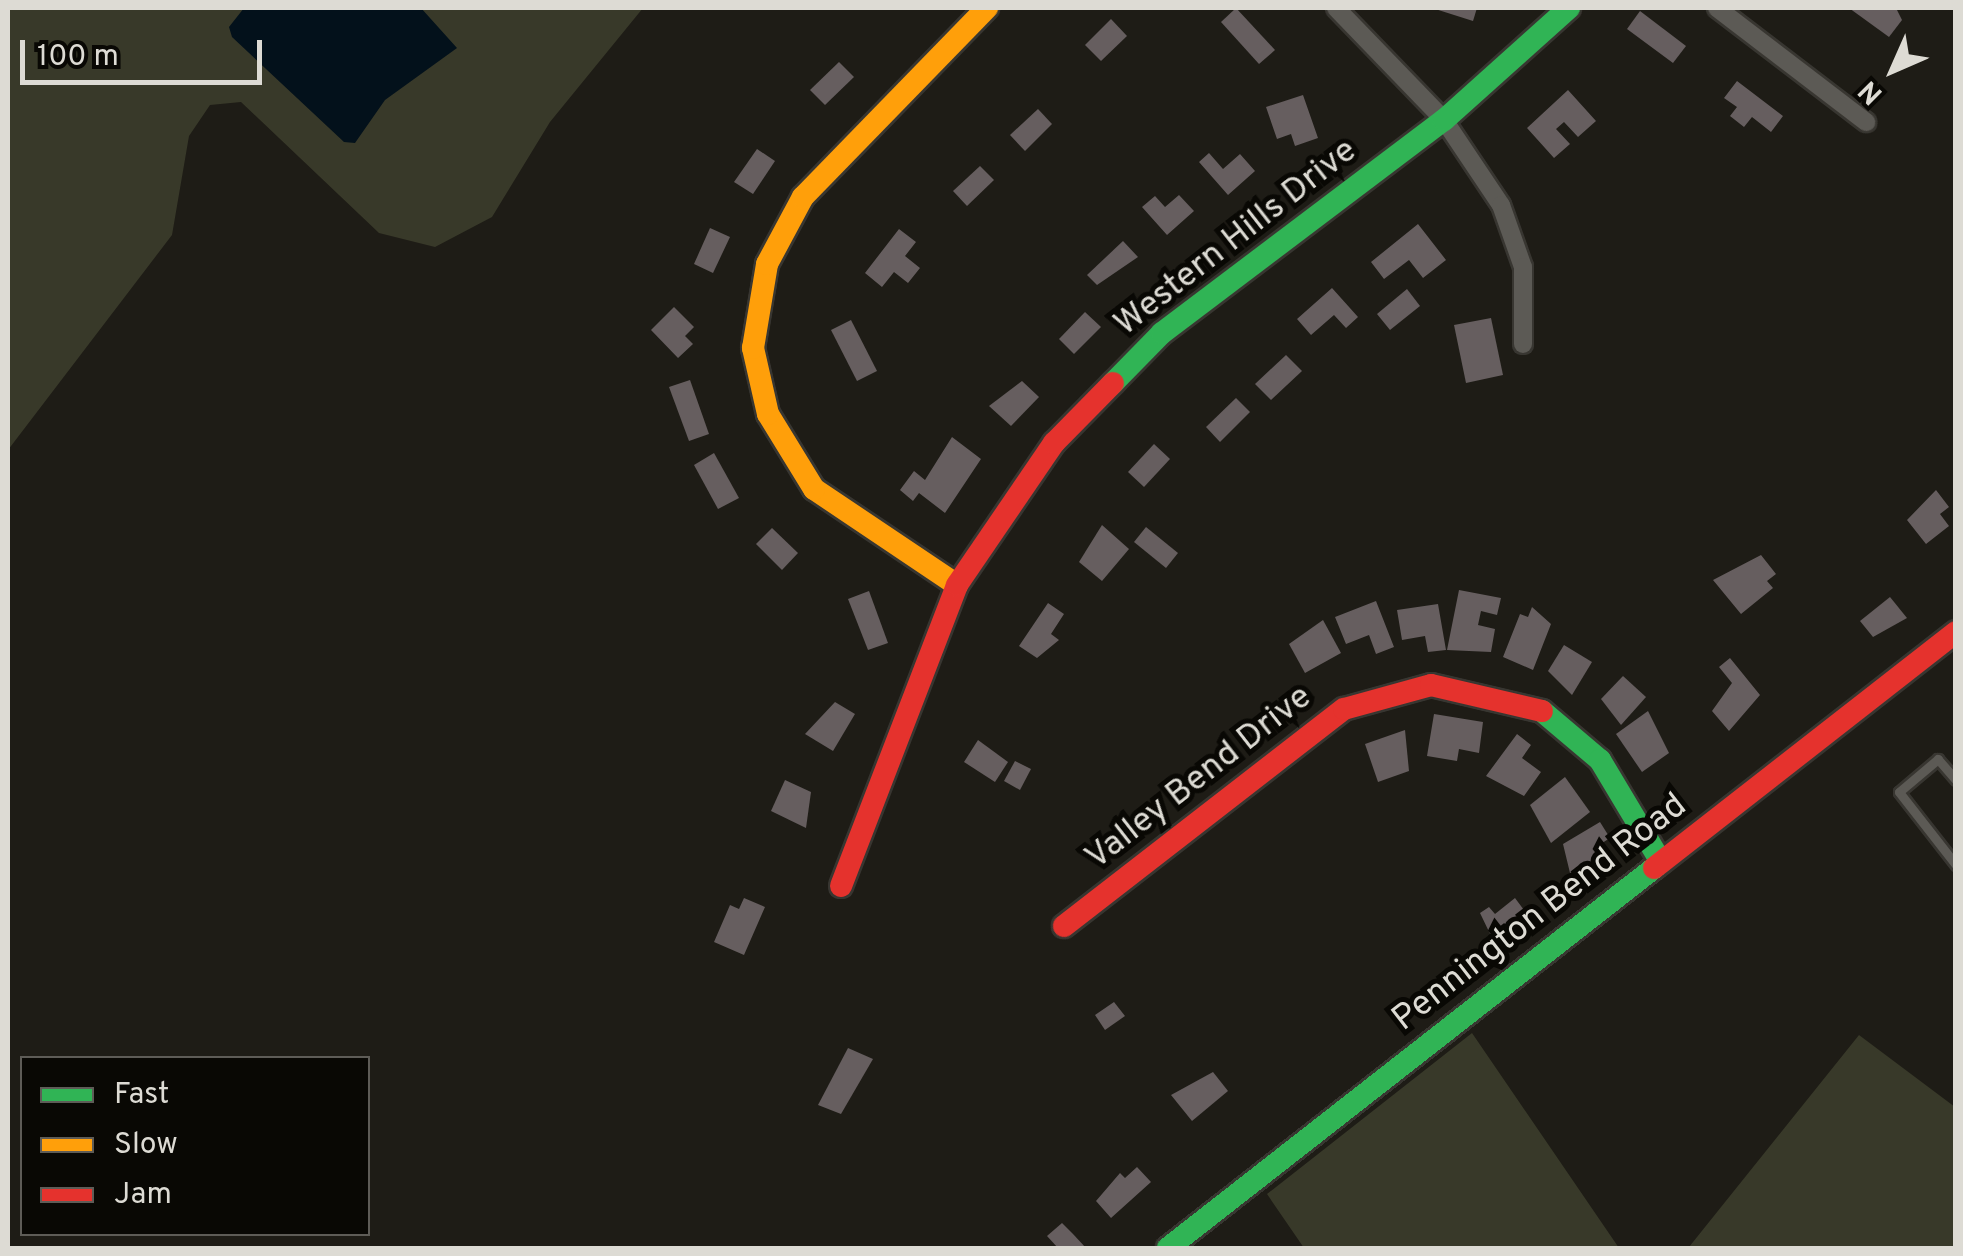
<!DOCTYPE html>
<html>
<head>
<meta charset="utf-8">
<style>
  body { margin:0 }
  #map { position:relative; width:1963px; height:1256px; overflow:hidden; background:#1e1c16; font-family:Overpass,sans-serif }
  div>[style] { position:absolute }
  .green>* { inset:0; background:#383929 }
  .water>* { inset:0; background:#03111b }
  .building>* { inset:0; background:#665e5f }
  .roads { filter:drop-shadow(2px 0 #383631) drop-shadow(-2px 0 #383631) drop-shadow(0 2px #383631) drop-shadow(0 -2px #383631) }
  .lane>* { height:9px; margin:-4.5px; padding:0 4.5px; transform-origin:4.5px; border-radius:4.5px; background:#5c5a55 }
  .street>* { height:18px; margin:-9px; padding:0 9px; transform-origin:9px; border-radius:9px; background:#5c5a55 }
  .fast>* { height:22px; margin:-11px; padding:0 11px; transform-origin:11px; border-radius:11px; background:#30b455 }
  .slow>* { height:22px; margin:-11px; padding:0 11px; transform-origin:11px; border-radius:11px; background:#ff9f0a }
  .jam>* { height:22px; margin:-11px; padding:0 11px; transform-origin:11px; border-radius:11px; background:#e5322d }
  span { translate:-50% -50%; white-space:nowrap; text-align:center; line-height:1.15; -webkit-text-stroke:10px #090804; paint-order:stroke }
  .street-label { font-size:35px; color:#dddbd4 }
  .frame { position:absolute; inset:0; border:10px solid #dddbd4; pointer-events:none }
  .legend { position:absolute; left:20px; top:1056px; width:350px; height:180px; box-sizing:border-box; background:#090804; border:2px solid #5e5c57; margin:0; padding:12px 18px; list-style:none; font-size:30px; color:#dddbd4 }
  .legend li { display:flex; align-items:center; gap:20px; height:50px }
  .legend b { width:50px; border:2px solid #5e5c57 }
  .north { position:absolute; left:1843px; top:20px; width:100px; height:100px; -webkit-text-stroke:8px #090804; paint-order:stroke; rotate:225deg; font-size:28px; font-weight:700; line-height:40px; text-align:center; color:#dddbd4 }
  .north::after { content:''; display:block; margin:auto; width:35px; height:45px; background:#dddbd4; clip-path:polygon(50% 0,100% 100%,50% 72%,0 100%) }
  .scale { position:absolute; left:20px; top:40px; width:242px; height:45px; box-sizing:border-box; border:5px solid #dddbd4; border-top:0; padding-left:12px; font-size:30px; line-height:35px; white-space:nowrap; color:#dddbd4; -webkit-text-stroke:8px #090804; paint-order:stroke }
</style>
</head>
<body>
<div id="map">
  <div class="green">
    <i style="clip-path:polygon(8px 8px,643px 8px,550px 122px,492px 217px,435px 247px,379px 233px,241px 102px,210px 105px,189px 136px,172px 235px,8px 450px)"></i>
    <i style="clip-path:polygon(1472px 1033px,1619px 1248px,1689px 1247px,1859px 1035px,1955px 1107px,1955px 1248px,1304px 1248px,1267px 1194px)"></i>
  </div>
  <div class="water">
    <i style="clip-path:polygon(244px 8px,421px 8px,457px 48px,385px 100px,355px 143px,344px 142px,232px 37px,229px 27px)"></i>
  </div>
  <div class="building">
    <i style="clip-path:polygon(1236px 8px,1275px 50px,1259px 64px,1221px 22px)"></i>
    <i style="clip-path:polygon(1432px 8px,1477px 8px,1473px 21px)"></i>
    <i style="clip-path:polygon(1849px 8px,1896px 8px,1902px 20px,1889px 37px)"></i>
    <i style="clip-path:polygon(1640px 11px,1686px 46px,1673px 63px,1627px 29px)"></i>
    <i style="clip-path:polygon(1111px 19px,1127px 36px,1101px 61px,1085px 45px)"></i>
    <i style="clip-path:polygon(839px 62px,854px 77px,825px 105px,810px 90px)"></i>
    <i style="clip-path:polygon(1737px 81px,1783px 116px,1771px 132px,1752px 117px,1744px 127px,1730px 116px,1737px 107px,1724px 98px)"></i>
    <i style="clip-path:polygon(1568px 90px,1596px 121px,1578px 137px,1564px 122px,1556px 129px,1570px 144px,1554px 158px,1527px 128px)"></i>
    <i style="clip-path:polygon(1303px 95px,1318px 138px,1295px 146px,1291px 134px,1277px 139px,1266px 107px)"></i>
    <i style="clip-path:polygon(1038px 109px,1052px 124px,1025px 151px,1010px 135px)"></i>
    <i style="clip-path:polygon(757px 149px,775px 161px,753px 194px,734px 182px)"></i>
    <i style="clip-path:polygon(1209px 153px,1223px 169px,1240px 154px,1255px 171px,1228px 195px,1199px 162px)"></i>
    <i style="clip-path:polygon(980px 166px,994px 180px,967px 206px,953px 191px)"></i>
    <i style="clip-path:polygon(1179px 195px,1194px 211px,1167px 235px,1142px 207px,1155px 196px,1165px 207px)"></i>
    <i style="clip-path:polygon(1418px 224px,1446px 260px,1423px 278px,1409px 260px,1384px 279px,1371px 262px)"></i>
    <i style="clip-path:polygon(710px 228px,730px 237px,713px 273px,694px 264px)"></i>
    <i style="clip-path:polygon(899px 229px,916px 242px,905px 256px,920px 268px,908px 283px,894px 272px,882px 287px,865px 273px)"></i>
    <i style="clip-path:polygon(1123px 241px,1138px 257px,1097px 285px,1087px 275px)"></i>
    <i style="clip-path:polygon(1332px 288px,1358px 317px,1346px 328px,1334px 315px,1311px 335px,1297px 319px)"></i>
    <i style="clip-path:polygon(1407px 289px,1420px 306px,1390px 330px,1377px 314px)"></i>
    <i style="clip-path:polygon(674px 307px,694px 327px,685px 336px,693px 344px,678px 358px,651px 330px)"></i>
    <i style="clip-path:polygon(1085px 312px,1101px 327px,1074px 354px,1059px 339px)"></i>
    <i style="clip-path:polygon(1491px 318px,1503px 375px,1466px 383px,1454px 325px)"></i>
    <i style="clip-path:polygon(851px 320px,877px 371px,857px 381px,831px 330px)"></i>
    <i style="clip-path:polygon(1286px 355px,1302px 371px,1271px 400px,1255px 384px)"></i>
    <i style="clip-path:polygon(690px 380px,709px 434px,689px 441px,669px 387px)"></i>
    <i style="clip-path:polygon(1022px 381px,1039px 397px,1011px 426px,989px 406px)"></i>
    <i style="clip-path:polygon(1236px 398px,1250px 412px,1220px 442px,1206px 427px)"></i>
    <i style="clip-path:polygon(952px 437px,981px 459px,945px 513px,919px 493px,913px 501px,900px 490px,914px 471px,925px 480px)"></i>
    <i style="clip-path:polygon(1154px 444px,1170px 459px,1144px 487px,1128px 472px)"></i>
    <i style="clip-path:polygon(714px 453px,739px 498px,718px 509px,694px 465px)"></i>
    <i style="clip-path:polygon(1936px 490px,1949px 507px,1940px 514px,1949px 526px,1926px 544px,1907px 520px)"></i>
    <i style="clip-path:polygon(1102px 525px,1129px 549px,1102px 581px,1079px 562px)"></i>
    <i style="clip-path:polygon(1146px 527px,1178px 553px,1166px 568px,1134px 542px)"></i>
    <i style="clip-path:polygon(772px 528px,798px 553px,782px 570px,756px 544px)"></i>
    <i style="clip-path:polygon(1761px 555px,1776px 574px,1767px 581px,1773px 588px,1741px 614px,1713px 580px)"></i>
    <i style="clip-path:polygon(1459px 590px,1501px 598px,1497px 615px,1481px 611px,1478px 625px,1495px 629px,1491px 652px,1447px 650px)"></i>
    <i style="clip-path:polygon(869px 591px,888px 643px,868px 650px,848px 599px)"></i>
    <i style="clip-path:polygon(1890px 597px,1907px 618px,1873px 637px,1860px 621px)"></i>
    <i style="clip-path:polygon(1376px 601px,1394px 647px,1376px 654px,1369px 635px,1346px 644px,1335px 617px)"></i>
    <i style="clip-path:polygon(1048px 603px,1064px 614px,1051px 634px,1059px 640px,1037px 658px,1019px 646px)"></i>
    <i style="clip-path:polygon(1438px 604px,1446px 650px,1428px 652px,1425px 636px,1402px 640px,1397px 610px)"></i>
    <i style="clip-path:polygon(1532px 607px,1551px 624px,1533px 670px,1503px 657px,1520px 614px,1528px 617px)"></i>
    <i style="clip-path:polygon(1323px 620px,1341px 653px,1305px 673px,1289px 644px)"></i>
    <i style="clip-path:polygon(1564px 645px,1592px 662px,1572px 695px,1548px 671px)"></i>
    <i style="clip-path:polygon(1730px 658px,1760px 695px,1729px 731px,1712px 711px,1732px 683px,1719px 667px)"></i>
    <i style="clip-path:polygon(1623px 676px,1646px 697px,1621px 725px,1601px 699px)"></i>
    <i style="clip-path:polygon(835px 702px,855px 714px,833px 751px,805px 734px)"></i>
    <i style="clip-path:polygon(1648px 711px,1669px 753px,1642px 772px,1616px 734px)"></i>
    <i style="clip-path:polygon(1434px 714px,1483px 722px,1479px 753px,1459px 749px,1457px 761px,1427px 756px)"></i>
    <i style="clip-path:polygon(1405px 730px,1409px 771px,1378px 782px,1365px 744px)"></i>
    <i style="clip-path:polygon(1517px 734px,1531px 745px,1522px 758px,1541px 772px,1524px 796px,1486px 776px)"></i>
    <i style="clip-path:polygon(978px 740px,1008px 762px,995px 782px,964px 762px)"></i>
    <i style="clip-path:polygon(1015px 761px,1031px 769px,1020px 790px,1004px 781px)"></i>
    <i style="clip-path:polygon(1565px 777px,1590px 812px,1551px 843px,1530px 805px)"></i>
    <i style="clip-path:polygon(785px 780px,811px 792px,806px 828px,771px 811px)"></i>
    <i style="clip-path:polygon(1600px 822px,1610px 838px,1599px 845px,1608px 860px,1583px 875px,1578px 868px,1570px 873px,1563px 844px)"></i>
    <i style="clip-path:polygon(744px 898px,765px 907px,744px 955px,714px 942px,730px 905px,739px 909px)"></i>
    <i style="clip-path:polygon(1515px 898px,1527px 914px,1493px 940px,1480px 913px,1489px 907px,1495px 914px)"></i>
    <i style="clip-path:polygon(1114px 1002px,1125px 1016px,1105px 1030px,1095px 1015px)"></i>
    <i style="clip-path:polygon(848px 1048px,873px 1059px,841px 1114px,818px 1105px)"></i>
    <i style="clip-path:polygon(1213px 1072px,1228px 1091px,1192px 1121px,1171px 1095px)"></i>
    <i style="clip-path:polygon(1137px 1167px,1151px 1182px,1111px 1218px,1096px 1201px,1120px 1173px,1125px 1178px)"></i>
    <i style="clip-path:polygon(1062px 1223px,1073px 1234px,1086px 1248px,1058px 1248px,1047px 1236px)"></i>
  </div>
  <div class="roads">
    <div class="lane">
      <i style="left:1956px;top:780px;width:28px;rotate:-131deg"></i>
      <i style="left:1938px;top:759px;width:51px;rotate:139.8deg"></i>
      <i style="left:1899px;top:792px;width:93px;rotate:52deg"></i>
    </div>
    <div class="street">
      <i style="left:1336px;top:8px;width:156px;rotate:46deg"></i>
      <i style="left:1444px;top:120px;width:102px;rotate:56.2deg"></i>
      <i style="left:1501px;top:205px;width:66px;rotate:70.5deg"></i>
      <i style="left:1523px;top:267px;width:77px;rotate:90deg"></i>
      <i style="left:1717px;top:8px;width:188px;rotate:37.4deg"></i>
    </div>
    <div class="fast">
      <i style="left:1113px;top:383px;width:70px;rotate:-45.6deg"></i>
      <i style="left:1162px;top:333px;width:353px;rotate:-37.1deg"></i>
      <i style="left:1444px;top:120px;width:168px;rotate:-41.9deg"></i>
      <i style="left:1542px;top:711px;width:76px;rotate:40.2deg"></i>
      <i style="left:1600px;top:760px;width:119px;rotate:59.1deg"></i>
      <i style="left:1168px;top:1248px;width:617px;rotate:-38.02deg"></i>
    </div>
    <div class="slow">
      <i style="left:957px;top:585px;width:172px;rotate:-146.1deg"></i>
      <i style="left:814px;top:489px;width:88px;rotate:-121.5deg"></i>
      <i style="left:768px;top:414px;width:68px;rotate:-102.8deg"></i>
      <i style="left:753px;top:348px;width:85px;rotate:-80.5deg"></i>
      <i style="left:767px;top:264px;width:76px;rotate:-61.8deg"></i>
      <i style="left:803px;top:197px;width:264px;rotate:-45.8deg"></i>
    </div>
    <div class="jam">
      <i style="left:1654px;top:868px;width:383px;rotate:-38deg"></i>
      <i style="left:841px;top:886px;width:323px;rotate:-68.9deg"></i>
      <i style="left:957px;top:585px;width:172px;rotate:-55.7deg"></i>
      <i style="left:1054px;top:443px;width:84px;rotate:-45.5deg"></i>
      <i style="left:1064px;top:926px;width:354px;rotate:-37.8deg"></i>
      <i style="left:1344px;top:709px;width:90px;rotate:-15.4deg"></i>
      <i style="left:1431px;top:685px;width:114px;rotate:13.2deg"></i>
    </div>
  </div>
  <div class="street-label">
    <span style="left:1236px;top:238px;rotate:-38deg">Western Hills Drive</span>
    <span style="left:1199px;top:778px;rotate:-38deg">Valley Bend Drive</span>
    <span style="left:1540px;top:913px;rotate:-38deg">Pennington Bend Road</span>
  </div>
  <div class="frame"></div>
  <ul class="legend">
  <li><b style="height:12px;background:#30b455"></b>Fast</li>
  <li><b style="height:12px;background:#ff9f0a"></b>Slow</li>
  <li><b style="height:12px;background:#e5322d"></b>Jam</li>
  </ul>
  <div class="north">N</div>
  <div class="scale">100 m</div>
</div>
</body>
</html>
